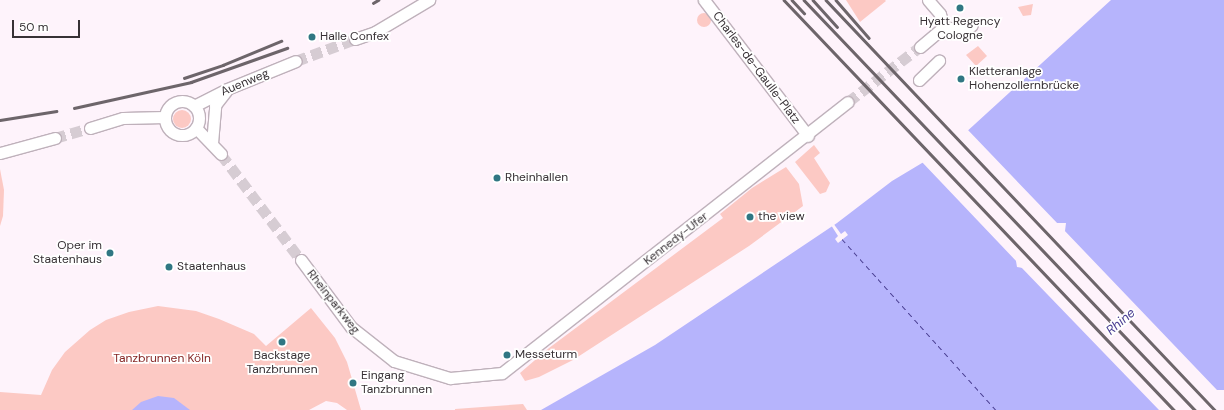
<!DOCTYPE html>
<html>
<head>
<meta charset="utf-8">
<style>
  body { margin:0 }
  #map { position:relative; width:1224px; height:410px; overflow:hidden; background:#fef3fb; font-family:"DM Sans",sans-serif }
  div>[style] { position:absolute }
  .green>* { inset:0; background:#fcc9c4 }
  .round { border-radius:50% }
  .water>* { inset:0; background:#b6b4fc }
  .pier>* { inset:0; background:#fef3fb }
  .ferry>* { height:1px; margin-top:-0.5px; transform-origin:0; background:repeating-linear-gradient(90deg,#4b4093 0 5px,transparent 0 9px) }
  .minor-tunnel>* { height:11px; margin-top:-5.5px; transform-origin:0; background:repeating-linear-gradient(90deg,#d6ccd3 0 11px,transparent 0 16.5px) }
  .roads { filter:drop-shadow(1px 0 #bfb1bb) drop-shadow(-1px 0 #bfb1bb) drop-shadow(0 1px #bfb1bb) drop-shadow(0 -1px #bfb1bb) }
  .minor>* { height:11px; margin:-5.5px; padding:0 5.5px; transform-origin:5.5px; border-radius:5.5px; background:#fff }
  .minor>.ring { margin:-5.5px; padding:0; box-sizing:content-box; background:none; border:11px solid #fff; border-radius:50% }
  .rail>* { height:2.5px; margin:-1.25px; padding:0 1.25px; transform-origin:1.25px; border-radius:1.25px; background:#6d656a }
  .dots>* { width:11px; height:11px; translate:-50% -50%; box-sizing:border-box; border:2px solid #fff; border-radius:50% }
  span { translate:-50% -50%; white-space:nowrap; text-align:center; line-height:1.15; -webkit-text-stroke:3.5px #fff; paint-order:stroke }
  .poi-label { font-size:12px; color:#373135 }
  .left { translate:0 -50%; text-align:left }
  .right { translate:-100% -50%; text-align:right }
  .street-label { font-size:12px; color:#373135 }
  .park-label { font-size:12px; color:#862625 }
  .water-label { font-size:13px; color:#4b4093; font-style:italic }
  .scale { position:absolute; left:12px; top:20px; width:68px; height:18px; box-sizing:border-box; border:2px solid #373135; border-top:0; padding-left:5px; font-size:12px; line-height:14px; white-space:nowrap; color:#373135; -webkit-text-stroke:3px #fff; paint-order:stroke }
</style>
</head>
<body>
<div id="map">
  <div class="green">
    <i style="clip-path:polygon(846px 0,885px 0,886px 1px,860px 22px)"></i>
    <i style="clip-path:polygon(1033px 4px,1031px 15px,1023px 16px,1018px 7px)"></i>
    <i class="round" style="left:697px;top:13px;width:14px;height:14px"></i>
    <i style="clip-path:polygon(978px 46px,987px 56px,976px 66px,966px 55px)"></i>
    <i class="round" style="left:173px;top:110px;width:18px;height:18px"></i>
    <i style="clip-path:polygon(814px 145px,820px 153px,814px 158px,830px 183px,826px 192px,820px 194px,795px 162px)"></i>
    <i style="clip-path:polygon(786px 167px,799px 184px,803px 206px,749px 246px,573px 360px,539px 377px,525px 381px,520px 373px,549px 348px,723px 218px,720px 214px,752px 188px)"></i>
    <i style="clip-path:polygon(0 169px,4px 190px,3px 216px,0 226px)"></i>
    <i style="clip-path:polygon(158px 306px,196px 311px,219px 319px,254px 334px,266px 346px,311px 308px,335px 338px,347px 362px,361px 410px,347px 410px,337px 403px,326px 401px,309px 410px,0 410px,0 392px,41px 395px,52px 370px,65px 352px,90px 330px,106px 320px,129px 312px)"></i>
    <i style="clip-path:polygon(523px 404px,527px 410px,455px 410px,455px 409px)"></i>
  </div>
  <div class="water">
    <i style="clip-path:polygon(evenodd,1111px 0,1224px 0,1224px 390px,1217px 390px,1195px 410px,541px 410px,655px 345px,837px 223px,892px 181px,952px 145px,1111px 0,1057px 223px,1066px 223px,1065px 231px,1023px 268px,1017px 267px,1016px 261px,1057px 223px)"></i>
    <i style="clip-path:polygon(158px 396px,174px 398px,190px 410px,132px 410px,141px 402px)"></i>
  </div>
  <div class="pier">
    <i style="clip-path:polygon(967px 129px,1059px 225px,1018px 263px,921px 161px,951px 143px)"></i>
    <i style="clip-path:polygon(833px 223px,841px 234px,845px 231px,848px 235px,838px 243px,835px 239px,838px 236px,831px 225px)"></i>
    <i style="clip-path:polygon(1063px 229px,1217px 390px,1219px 392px,1198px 410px,1159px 410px,1020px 266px)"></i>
    <i style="clip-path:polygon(1223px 397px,1224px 410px,1210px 410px,1210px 409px)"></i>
  </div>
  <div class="ferry">
    <i style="left:842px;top:239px;width:230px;rotate:48deg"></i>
  </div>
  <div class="minor-tunnel">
    <i style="left:296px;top:61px;width:63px;rotate:-20.4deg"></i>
    <i style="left:848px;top:102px;width:91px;rotate:-37.4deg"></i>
    <i style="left:55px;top:138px;width:36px;rotate:-16deg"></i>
    <i style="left:221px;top:154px;width:133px;rotate:53deg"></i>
  </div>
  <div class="roads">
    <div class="minor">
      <i style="left:704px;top:0;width:171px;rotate:52.6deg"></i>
      <i style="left:928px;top:0;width:18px;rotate:49deg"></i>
      <i style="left:940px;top:14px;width:14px;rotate:73deg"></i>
      <i style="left:944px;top:27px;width:20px;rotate:9deg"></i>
      <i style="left:964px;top:30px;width:9px;rotate:-32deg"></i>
      <i style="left:355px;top:39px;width:21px;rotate:-19deg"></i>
      <i style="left:375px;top:32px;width:63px;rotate:-30.7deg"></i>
      <i style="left:920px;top:47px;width:31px;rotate:-40deg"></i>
      <i style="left:919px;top:80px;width:28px;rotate:-44deg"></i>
      <i class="ring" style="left:165px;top:101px;width:23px;height:23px"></i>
      <i style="left:194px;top:106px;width:37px;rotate:-27deg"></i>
      <i style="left:227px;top:89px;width:74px;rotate:-22.1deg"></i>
      <i style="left:90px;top:128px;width:34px;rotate:-17deg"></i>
      <i style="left:123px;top:118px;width:42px;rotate:-1.4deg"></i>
      <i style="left:196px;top:128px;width:36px;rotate:46deg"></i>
      <i style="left:212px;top:143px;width:38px;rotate:-85deg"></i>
      <i style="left:215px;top:105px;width:18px;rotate:-52deg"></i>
      <i style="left:0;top:153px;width:57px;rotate:-15.3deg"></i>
      <i style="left:301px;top:260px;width:84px;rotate:53.3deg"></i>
      <i style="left:351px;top:327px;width:55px;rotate:38.3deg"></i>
      <i style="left:394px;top:361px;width:59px;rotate:16.9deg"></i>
      <i style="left:450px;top:378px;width:52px;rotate:-5.5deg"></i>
      <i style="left:502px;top:373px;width:439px;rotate:-38.1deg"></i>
    </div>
  </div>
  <div class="rail">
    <i style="left:784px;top:0;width:566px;rotate:46.43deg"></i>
    <i style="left:792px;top:0;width:18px;rotate:47deg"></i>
    <i style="left:804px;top:0;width:567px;rotate:46.36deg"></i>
    <i style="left:813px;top:0;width:36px;rotate:48deg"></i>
    <i style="left:826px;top:0;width:565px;rotate:46.51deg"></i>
    <i style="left:836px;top:0;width:50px;rotate:49deg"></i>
    <i style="left:373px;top:3px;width:6px;rotate:-31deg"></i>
    <i style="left:184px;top:78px;width:41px;rotate:-18.4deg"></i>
    <i style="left:223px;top:65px;width:63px;rotate:-22.5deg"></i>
    <i style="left:74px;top:108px;width:120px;rotate:-12.5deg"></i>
    <i style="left:191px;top:82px;width:102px;rotate:-19.5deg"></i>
    <i style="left:0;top:120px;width:57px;rotate:-9.1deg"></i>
  </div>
  <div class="dots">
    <i style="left:960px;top:8px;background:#307783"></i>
    <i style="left:312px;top:37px;background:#307783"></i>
    <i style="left:961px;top:79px;background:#307783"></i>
    <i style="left:497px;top:178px;background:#307783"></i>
    <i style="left:750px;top:217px;background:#307783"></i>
    <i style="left:110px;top:253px;background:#307783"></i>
    <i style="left:169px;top:267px;background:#307783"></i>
    <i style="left:282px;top:342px;background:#307783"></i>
    <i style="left:507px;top:355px;background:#307783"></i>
    <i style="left:353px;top:383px;background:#307783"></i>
  </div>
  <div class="poi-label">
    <span style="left:960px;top:29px">Hyatt Regency<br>Cologne</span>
    <span class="left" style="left:320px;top:37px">Halle Confex</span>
    <span class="left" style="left:969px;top:79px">Kletteranlage<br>Hohenzollernbrücke</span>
    <span class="left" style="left:505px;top:178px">Rheinhallen</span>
    <span class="left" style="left:758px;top:217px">the view</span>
    <span class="right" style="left:102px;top:253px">Oper im<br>Staatenhaus</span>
    <span class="left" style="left:177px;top:267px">Staatenhaus</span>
    <span class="left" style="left:515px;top:355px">Messeturm</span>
    <span style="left:282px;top:363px">Backstage<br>Tanzbrunnen</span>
    <span class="left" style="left:361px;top:383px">Eingang<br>Tanzbrunnen</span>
  </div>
  <div class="street-label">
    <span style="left:756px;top:68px;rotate:53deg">Charles-de-Gaulle-Platz</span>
    <span style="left:245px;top:83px;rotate:-23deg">Auenweg</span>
    <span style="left:676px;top:239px;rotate:-38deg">Kennedy-Ufer</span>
    <span style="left:333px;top:302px;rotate:52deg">Rheinparkweg</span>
  </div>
  <div class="park-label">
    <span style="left:162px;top:359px">Tanzbrunnen Köln</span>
  </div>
  <div class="water-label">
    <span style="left:1121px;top:322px;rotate:-41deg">Rhine</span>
  </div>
  <div class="scale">50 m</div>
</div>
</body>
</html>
